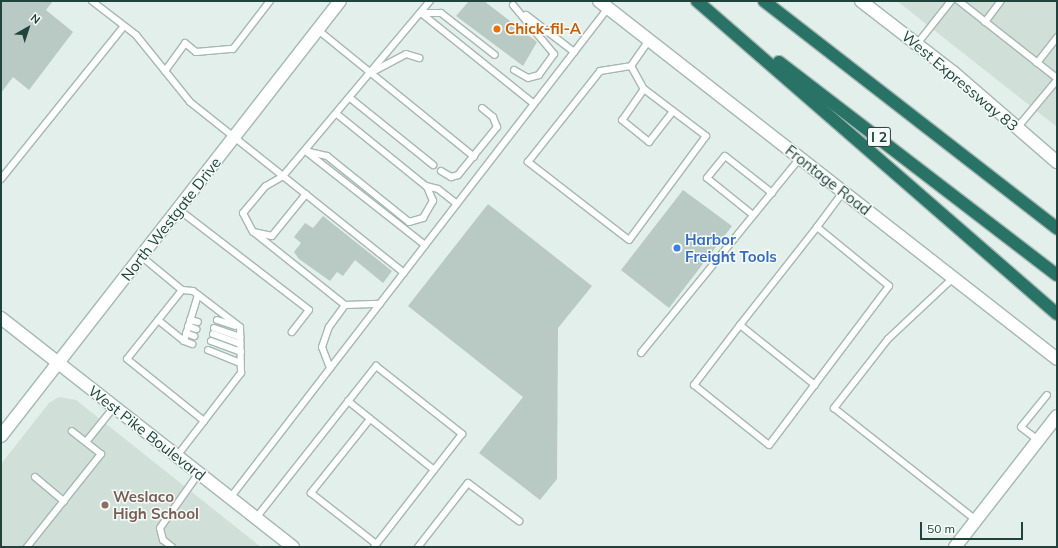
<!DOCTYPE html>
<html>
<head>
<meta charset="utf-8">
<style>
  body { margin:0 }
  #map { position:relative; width:1058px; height:548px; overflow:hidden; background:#e3efea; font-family:Mulish,sans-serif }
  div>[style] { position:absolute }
  .built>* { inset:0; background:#d1dfd9 }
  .building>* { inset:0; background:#b8cac3 }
  .roads { filter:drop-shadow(1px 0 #a5b8b2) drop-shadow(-1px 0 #a5b8b2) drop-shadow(0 1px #a5b8b2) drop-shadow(0 -1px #a5b8b2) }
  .service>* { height:6px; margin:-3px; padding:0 3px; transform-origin:3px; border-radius:3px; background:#fff }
  .minor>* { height:12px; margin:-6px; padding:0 6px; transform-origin:6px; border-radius:6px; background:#fff }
  .tertiary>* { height:12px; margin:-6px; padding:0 6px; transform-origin:6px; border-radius:6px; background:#fff }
  .secondary>* { height:12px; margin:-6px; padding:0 6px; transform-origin:6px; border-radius:6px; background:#fff }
  .motorway>* { height:12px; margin:-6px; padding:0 6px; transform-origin:6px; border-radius:6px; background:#287366 }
  .dots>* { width:11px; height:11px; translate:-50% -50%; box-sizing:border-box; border:2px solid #f5fbf8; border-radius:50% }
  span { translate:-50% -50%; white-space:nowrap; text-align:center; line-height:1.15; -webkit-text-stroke:3px #f5fbf8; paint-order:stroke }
  .shield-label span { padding:1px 3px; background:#f5fbf8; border:1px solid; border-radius:3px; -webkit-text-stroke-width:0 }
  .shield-label { font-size:14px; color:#20433b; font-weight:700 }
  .food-label { font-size:15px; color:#c56008; font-weight:700 }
  .left { translate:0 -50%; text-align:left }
  .street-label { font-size:15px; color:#20433b }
  .shop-label { font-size:15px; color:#366cbe; font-weight:700 }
  .education-label { font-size:15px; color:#785e54; font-weight:700 }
  .frame { position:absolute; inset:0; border:2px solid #20433b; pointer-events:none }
  .north { position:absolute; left:8px; top:8px; width:40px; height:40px; -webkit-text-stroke:3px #f5fbf8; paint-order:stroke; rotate:39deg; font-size:11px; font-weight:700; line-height:16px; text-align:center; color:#20433b }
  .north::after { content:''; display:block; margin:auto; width:14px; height:18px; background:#20433b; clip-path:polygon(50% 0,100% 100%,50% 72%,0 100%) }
  .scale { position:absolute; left:920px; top:522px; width:103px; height:18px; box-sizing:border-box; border:2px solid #20433b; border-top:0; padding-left:5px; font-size:12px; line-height:14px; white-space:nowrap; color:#20433b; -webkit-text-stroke:3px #f5fbf8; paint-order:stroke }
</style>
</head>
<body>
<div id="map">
  <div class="built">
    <i style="clip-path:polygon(897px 1px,1057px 1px,1057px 127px)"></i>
    <i style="clip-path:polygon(59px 397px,76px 400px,261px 547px,1px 547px,1px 464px,49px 403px)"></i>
  </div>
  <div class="building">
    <i style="clip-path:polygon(1px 1px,53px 1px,46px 10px,73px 32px,29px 90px,13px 77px,1px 93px)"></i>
    <i style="clip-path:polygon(469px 1px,484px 1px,537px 42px,523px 66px,456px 16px)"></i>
    <i style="clip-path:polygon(683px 190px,732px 226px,669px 308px,621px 270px)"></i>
    <i style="clip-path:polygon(488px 204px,592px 286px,558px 328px,557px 479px,540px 500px,479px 453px,523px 397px,408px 306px)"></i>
    <i style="clip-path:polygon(323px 216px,392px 271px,383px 283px,355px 260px,343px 276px,337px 272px,330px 281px,299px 259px,294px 252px,301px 243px,294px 237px,305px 223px,313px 228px)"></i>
  </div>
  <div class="roads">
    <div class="service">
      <i style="left:92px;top:1px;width:56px;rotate:37.7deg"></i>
      <i style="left:136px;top:35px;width:86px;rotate:51.1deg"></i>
      <i style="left:190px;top:102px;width:119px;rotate:38.5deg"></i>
      <i style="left:283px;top:176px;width:229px;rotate:-50deg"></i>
      <i style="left:959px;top:1px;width:125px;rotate:38.2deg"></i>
      <i style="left:513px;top:5px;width:64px;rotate:50.1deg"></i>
      <i style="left:554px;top:54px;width:26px;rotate:126deg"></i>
      <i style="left:539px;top:75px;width:11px;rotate:165deg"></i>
      <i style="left:528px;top:78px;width:16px;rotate:-150deg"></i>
      <i style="left:421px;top:13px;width:145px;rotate:38.8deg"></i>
      <i style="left:421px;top:13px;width:20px"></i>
      <i style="left:441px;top:13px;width:68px;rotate:37.9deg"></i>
      <i style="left:526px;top:15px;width:61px;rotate:37.6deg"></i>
      <i style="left:985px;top:22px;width:26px;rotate:-53deg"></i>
      <i style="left:318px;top:30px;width:201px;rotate:39.1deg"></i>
      <i style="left:917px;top:44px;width:55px;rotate:-51.7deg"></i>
      <i style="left:1037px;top:63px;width:33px;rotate:-52deg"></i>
      <i style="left:631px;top:66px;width:26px;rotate:61deg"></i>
      <i style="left:644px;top:89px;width:78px;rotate:37.2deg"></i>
      <i style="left:706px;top:136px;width:129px;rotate:126.5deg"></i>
      <i style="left:629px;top:240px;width:128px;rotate:-142.3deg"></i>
      <i style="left:528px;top:162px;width:116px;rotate:-51.6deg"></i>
      <i style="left:600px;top:71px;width:31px;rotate:-9deg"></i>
      <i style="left:631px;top:66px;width:32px;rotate:-55deg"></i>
      <i style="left:376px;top:70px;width:34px;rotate:-28deg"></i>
      <i style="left:406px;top:54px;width:14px;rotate:17deg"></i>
      <i style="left:165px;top:71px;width:34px;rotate:-54deg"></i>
      <i style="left:185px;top:43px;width:14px;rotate:39deg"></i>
      <i style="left:196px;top:52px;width:37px;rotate:-5deg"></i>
      <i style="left:233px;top:49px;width:61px;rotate:-52.4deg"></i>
      <i style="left:644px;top:89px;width:38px;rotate:125deg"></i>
      <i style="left:622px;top:120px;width:35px;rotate:39deg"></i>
      <i style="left:649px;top:142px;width:39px;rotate:-52deg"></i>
      <i style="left:350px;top:98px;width:107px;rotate:38.9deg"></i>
      <i style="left:1017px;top:128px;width:62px;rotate:-50.2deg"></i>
      <i style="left:305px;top:151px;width:23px;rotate:13deg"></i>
      <i style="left:327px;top:156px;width:105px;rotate:38.8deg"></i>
      <i style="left:409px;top:222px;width:15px;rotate:-16deg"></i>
      <i style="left:423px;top:218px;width:20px;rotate:-60deg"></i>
      <i style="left:433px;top:201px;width:15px;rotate:-113deg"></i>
      <i style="left:427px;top:187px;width:116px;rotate:-141deg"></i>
      <i style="left:308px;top:153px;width:149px;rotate:38.2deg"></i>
      <i style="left:441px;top:171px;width:12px;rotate:31deg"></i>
      <i style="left:451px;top:177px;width:7px;rotate:-16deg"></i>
      <i style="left:458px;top:175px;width:62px;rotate:-50.9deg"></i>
      <i style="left:497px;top:127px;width:11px;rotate:-112deg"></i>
      <i style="left:493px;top:117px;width:14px;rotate:-141deg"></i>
      <i style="left:1px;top:179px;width:196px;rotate:-51.2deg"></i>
      <i style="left:426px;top:186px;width:12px;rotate:14deg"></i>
      <i style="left:438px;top:189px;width:24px;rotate:38deg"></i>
      <i style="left:306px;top:194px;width:54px;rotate:129deg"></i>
      <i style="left:272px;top:236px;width:19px;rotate:-168deg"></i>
      <i style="left:253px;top:232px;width:21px;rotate:-118deg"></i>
      <i style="left:243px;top:213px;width:35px;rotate:-50deg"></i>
      <i style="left:266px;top:186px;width:20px;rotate:-30deg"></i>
      <i style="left:283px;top:176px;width:155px;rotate:38.7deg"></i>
      <i style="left:178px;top:209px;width:165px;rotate:37.6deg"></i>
      <i style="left:309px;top:310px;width:28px;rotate:128deg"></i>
      <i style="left:753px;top:215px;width:59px;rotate:-141.2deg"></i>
      <i style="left:707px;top:178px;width:28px;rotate:-51deg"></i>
      <i style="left:725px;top:156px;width:60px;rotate:38.2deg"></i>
      <i style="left:817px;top:227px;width:93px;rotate:39.3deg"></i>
      <i style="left:889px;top:286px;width:199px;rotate:127deg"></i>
      <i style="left:769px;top:445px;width:96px;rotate:-141.3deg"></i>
      <i style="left:694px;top:385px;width:76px;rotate:-52.5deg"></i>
      <i style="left:740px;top:325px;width:125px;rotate:-51.8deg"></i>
      <i style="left:817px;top:227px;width:44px;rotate:-53.4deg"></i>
      <i style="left:256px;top:234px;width:114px;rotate:38.6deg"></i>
      <i style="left:345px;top:305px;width:35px;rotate:-2deg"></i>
      <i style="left:142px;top:257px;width:52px;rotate:39.5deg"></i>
      <i style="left:182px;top:290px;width:88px;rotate:128.6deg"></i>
      <i style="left:127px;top:359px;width:99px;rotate:38.8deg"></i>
      <i style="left:204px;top:421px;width:61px;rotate:-52.4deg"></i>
      <i style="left:241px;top:373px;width:46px;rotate:-91.2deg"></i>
      <i style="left:240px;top:327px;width:59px;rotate:-142.5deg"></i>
      <i style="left:193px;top:291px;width:11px;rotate:-175deg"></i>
      <i style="left:953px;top:278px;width:89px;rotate:136.8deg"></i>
      <i style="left:888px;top:339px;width:88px;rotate:128deg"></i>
      <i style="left:834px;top:408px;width:181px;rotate:38.3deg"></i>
      <i style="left:158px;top:320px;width:33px;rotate:39deg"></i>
      <i style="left:184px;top:341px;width:48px;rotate:-73.1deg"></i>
      <i style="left:190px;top:320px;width:8px;rotate:14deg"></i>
      <i style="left:217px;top:320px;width:19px;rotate:18deg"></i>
      <i style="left:740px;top:325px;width:96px;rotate:38.7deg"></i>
      <i style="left:188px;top:326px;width:9px;rotate:21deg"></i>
      <i style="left:214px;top:328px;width:28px;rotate:19deg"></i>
      <i style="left:186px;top:333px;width:9px;rotate:21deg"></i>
      <i style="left:213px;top:334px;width:29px;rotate:20deg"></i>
      <i style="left:184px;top:341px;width:9px;rotate:21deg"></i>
      <i style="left:211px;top:341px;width:32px;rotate:20deg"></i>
      <i style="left:208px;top:350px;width:35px;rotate:22deg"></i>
      <i style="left:641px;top:353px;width:252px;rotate:-50.8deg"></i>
      <i style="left:330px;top:368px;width:22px;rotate:-111deg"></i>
      <i style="left:322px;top:347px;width:21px;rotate:-71deg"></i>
      <i style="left:329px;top:327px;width:27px;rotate:-54deg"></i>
      <i style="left:348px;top:401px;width:110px;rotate:38.7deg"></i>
      <i style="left:370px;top:419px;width:95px;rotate:128.6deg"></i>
      <i style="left:311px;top:493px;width:83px;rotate:38.1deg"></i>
      <i style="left:1038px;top:440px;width:21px;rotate:-143deg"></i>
      <i style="left:1021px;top:427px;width:41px;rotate:-50.9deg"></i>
      <i style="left:86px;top:442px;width:45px;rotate:-51.3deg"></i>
      <i style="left:177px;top:456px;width:44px;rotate:-52.4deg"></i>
      <i style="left:35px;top:477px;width:38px;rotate:40deg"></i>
      <i style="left:230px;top:498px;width:619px;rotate:-52.35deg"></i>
      <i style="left:256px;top:518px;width:194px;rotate:-51.7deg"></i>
      <i style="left:376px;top:366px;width:110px;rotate:38.3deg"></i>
      <i style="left:462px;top:434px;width:143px;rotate:127.9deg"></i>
      <i style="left:27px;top:547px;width:119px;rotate:-51.5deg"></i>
      <i style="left:101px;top:454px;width:37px;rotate:-142deg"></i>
      <i style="left:172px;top:547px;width:11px;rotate:-142deg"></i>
      <i style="left:163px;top:540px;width:12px;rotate:-104deg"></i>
      <i style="left:160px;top:528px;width:67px;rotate:-54.7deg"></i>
      <i style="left:418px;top:547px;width:81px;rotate:-52deg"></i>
      <i style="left:468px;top:483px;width:64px;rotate:36.7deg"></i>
    </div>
    <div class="minor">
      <i style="left:955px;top:547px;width:166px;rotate:-52.1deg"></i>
    </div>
    <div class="tertiary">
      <i style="left:1px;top:318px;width:371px;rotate:38.1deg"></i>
      <i style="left:1px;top:436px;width:551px;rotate:-52.07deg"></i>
    </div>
    <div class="secondary">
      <i style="left:599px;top:1px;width:581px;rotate:38.01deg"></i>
      <i style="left:861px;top:1px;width:116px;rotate:37.7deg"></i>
      <i style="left:953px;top:72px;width:138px;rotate:40.9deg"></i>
    </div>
    <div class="motorway">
      <i style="left:697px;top:1px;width:477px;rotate:41deg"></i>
      <i style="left:764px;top:1px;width:371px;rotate:37.8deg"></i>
      <i style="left:779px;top:62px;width:350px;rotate:37.5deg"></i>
    </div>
  </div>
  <div class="dots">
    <i style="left:497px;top:29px;background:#e8710a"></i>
    <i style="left:677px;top:248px;background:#3f7fe0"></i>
    <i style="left:105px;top:505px;background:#8d6e63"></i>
  </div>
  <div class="shield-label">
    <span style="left:879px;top:137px">I 2</span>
  </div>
  <div class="food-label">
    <span class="left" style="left:505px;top:29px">Chick-fil-A</span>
  </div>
  <div class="street-label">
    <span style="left:960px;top:81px;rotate:40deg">West Expressway 83</span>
    <span style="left:828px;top:180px;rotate:38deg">Frontage Road</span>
    <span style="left:171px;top:219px;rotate:-52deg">North Westgate Drive</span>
    <span style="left:147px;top:433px;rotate:38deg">West Pike Boulevard</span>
  </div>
  <div class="shop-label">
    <span class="left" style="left:685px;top:248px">Harbor<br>Freight Tools</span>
  </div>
  <div class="education-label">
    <span class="left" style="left:113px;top:505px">Weslaco<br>High School</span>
  </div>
  <div class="frame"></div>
  <div class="north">N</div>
  <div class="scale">50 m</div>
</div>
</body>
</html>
